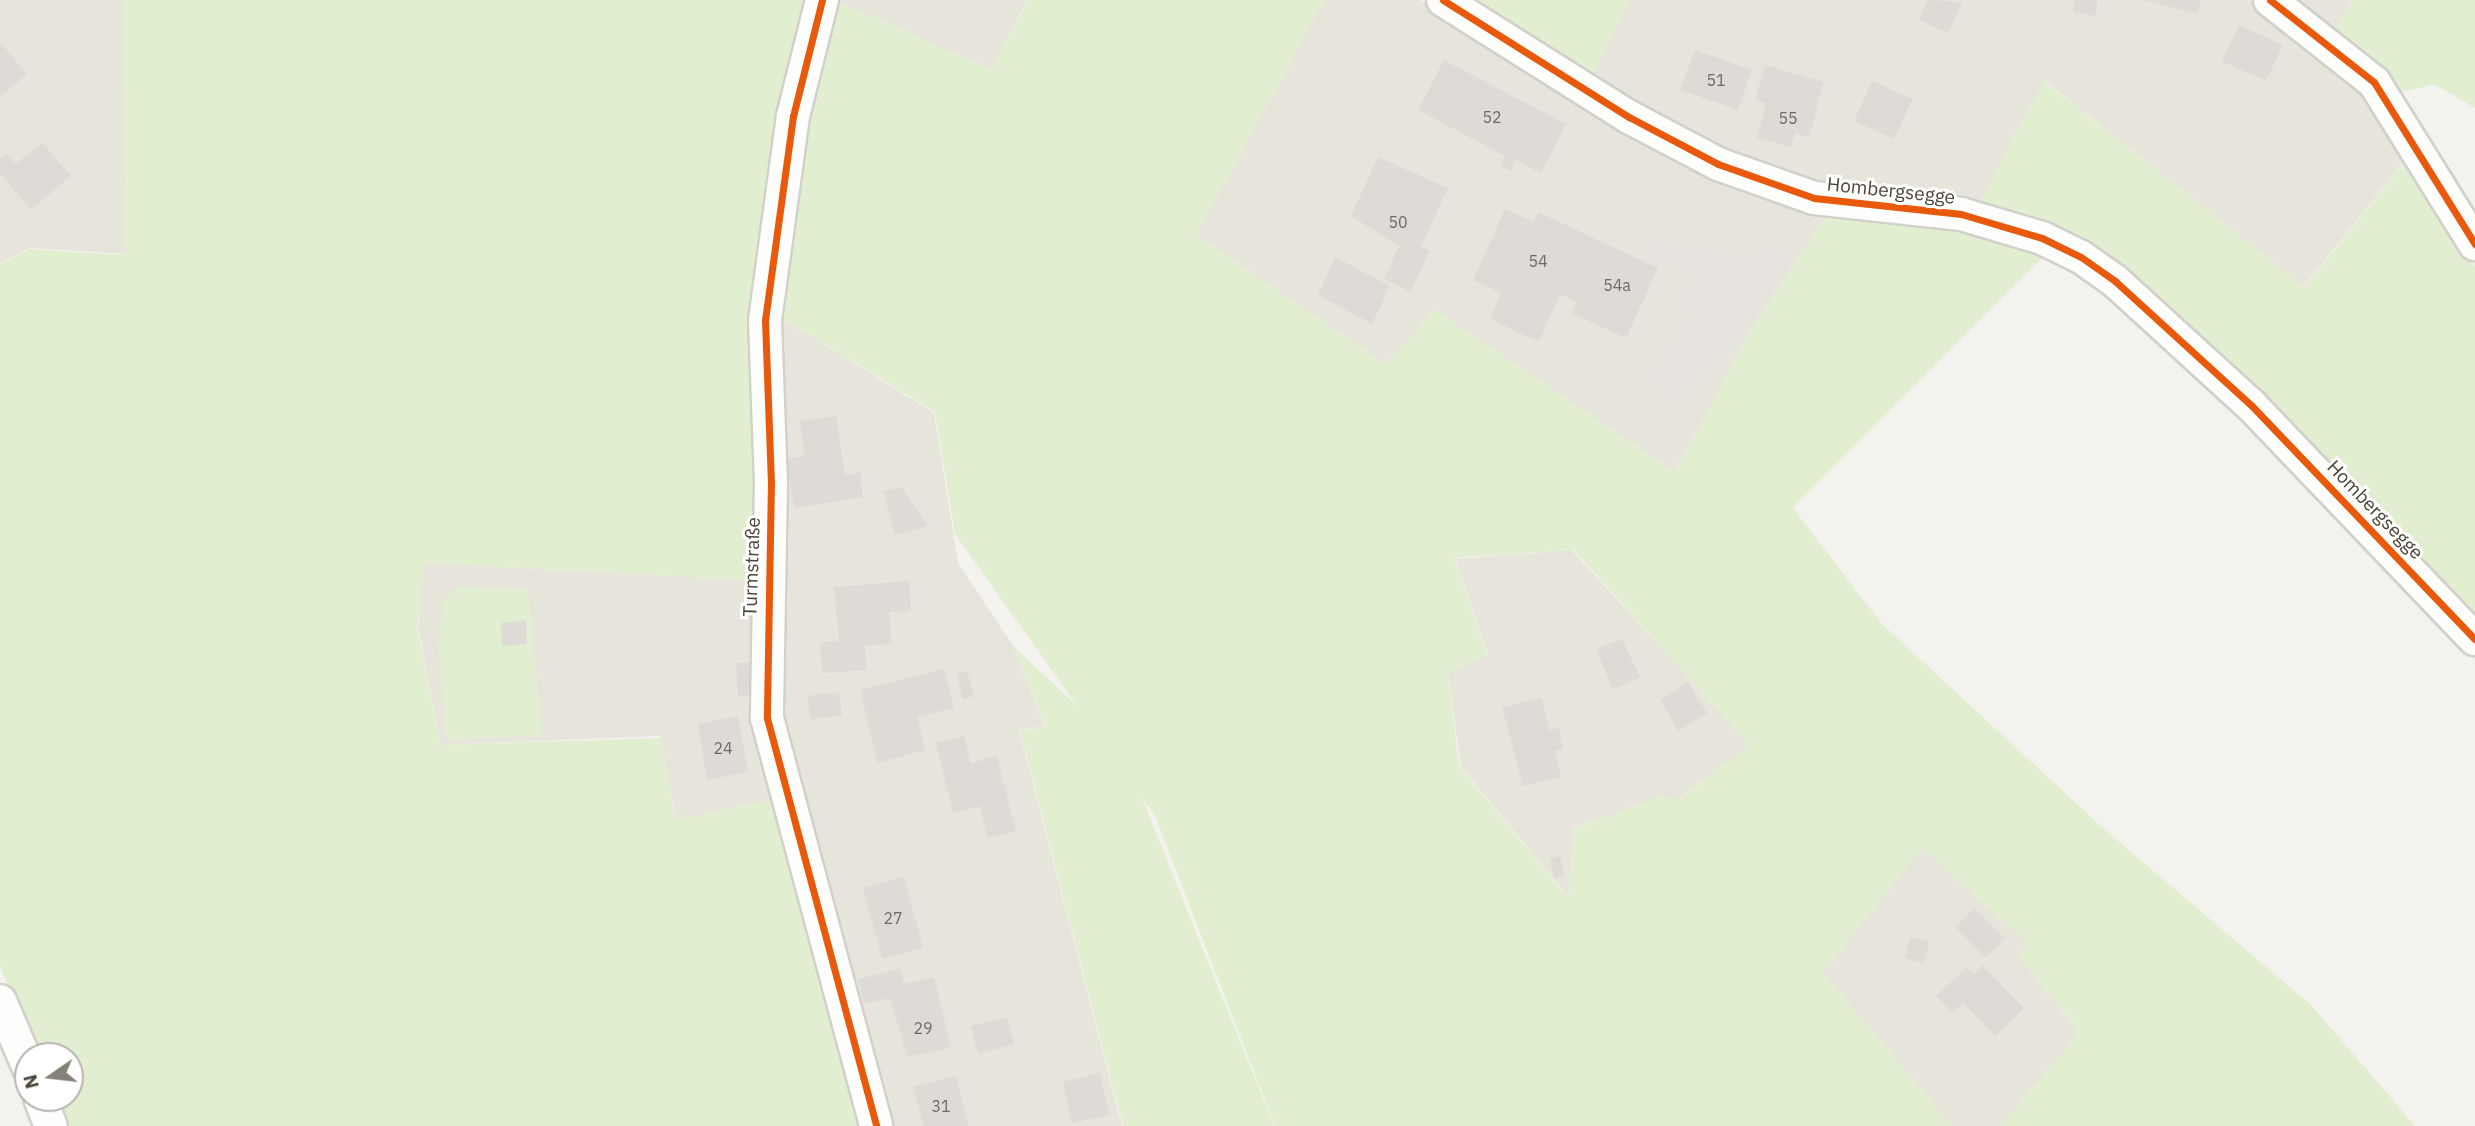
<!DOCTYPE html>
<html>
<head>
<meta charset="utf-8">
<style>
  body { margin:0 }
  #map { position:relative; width:2475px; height:1126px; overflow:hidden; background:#f4f2ee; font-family:"IBM Plex Sans",sans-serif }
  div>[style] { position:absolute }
  .residential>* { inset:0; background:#e7e4dc }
  .green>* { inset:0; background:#e1eecf }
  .parking>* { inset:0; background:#e6e3df }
  .building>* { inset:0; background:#dedbd6 }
  .roads { filter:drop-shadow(2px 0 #d2d0cb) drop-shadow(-2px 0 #d2d0cb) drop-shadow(0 2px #d2d0cb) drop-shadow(0 -2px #d2d0cb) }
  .minor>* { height:32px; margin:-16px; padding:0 16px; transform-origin:16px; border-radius:16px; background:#fdfdfc }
  .cycleway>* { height:7px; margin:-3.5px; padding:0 3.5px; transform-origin:3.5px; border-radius:3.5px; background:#e8590c }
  span { translate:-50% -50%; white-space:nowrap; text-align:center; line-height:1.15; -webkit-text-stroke:6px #fff; paint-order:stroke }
  .number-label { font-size:16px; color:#706a61 }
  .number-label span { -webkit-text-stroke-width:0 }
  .street-label { font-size:19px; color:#4b4439 }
  .north { position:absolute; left:14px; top:1042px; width:70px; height:70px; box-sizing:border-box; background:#fff; border:2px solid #b7b4b0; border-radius:50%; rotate:256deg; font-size:19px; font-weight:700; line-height:28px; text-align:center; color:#4b4439 }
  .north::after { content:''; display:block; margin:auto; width:24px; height:32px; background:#868178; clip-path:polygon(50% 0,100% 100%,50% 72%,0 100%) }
</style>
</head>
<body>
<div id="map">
  <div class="residential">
    <i style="clip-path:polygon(0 0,124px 0,126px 254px,30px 248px,0 263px)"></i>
    <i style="clip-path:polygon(835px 0,1027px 0,991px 70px)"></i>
    <i style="clip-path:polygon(1324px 0,1420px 0,1549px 81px,1829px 212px,1757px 319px,1675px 472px,1434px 311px,1386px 365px,1196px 235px)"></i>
    <i style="clip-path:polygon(1630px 0,2353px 0,2320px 49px,2374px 92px,2412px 152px,2303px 287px,2045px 81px,1977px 206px,1836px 186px,1722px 149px,1591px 79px)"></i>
    <i style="clip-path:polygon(774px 313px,934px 413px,958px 563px,1013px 646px,1045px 726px,1019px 730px,1122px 1126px,885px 1126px,773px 718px)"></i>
    <i style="clip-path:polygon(1572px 550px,1750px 745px,1677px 800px,1662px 797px,1574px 828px,1568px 896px,1461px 767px,1448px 672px,1488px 655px,1455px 559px)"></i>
    <i style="clip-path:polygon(424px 563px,750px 580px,760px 714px,773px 799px,676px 820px,660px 736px,441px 745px,418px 627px)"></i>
    <i style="clip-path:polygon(1922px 847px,2029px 944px,2019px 957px,2080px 1033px,2000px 1126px,1952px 1126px,1823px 973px)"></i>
  </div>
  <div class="green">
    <i style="clip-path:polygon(124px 0,812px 0,751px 309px,759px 475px,751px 580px,425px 563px,417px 627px,441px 745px,661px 738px,675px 820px,774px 799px,862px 1126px,63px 1126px,52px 1098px,70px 1098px,70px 1056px,35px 1056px,0 966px,0 264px,30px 249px,126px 255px)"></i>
    <i style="clip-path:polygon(evenodd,835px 0,991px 70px,1028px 0,1324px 0,1196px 235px,1386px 365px,1434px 310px,1675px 472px,1757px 319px,1829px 212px,1933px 221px,2042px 258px,1793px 508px,1882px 624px,2104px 829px,2312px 1006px,2415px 1126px,2000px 1126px,2080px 1032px,2019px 957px,2028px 944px,1922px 848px,1823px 973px,1952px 1126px,1275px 1126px,1155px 816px,1142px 798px,1274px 1126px,1123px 1126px,1020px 731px,1046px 726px,1013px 646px,1078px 707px,955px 534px,935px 412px,774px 313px,783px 224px,835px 0,1574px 550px,1749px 745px,1678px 800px,1660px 796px,1574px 829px,1568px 897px,1459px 766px,1448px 672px,1487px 655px,1454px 558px,1574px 550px)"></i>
    <i style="clip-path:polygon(1469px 0,1630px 0,1591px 79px)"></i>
    <i style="clip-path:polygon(2353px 0,2475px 0,2475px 108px,2434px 84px,2399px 93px,2330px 35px)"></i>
    <i style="clip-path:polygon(2044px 81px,2304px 287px,2412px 153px,2475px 267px,2475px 622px,2394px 532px,2226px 367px,1977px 206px)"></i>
    <i style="clip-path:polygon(457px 587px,528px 589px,542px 735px,446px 739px,438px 647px,443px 599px)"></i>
  </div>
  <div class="parking">
    <i style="clip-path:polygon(1652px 240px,1735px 252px,1770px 247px,1795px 262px,1757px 319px,1677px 404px,1639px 380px,1685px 317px,1671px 307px,1693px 277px,1641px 260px)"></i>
  </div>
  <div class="building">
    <i style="clip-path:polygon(1928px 0,1962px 2px,1948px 33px,1919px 20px)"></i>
    <i style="clip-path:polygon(2075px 0,2098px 0,2095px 16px,2073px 12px)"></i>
    <i style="clip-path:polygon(2144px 0,2201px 0,2197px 14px)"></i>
    <i style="clip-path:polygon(2239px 25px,2283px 45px,2266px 81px,2222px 61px)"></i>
    <i style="clip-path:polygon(0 42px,27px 74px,0 97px)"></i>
    <i style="clip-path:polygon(1695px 50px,1752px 70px,1738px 110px,1680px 90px)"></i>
    <i style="clip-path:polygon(1444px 60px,1566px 124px,1541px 173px,1516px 160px,1511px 171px,1501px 166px,1505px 156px,1418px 110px)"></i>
    <i style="clip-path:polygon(1765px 65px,1824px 82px,1809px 137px,1795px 133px,1791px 147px,1757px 138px,1766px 103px,1755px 100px)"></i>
    <i style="clip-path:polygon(1872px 81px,1913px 99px,1894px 139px,1854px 121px)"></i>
    <i style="clip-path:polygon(42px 142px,71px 176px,31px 210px,0 173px,0 159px,6px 153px,16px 164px)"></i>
    <i style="clip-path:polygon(1378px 157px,1448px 188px,1421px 247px,1430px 250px,1411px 292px,1384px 279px,1399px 246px,1351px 216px)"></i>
    <i style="clip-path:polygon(1505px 209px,1534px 222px,1538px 212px,1658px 268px,1626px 338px,1571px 313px,1576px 302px,1560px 294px,1539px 342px,1490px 319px,1501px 293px,1473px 280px)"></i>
    <i style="clip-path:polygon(1335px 257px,1390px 286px,1372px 324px,1318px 295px)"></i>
    <i style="clip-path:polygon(836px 416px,845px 475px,860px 472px,863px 497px,794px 508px,786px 459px,805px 456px,800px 421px)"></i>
    <i style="clip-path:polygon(901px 487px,928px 526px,895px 535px,883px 491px)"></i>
    <i style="clip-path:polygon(909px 581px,911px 611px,889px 612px,892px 644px,865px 646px,867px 670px,822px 673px,820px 642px,839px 641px,834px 587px)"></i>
    <i style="clip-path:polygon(526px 620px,527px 644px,502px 646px,501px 623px)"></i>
    <i style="clip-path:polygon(1622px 639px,1640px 677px,1613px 690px,1596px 649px)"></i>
    <i style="clip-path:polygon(754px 662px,757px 695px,738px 696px,736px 663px)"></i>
    <i style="clip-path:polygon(944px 669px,954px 708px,917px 717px,925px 750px,878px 763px,860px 690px)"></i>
    <i style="clip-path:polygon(967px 671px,974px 696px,963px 699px,956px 674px)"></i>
    <i style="clip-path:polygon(1688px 682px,1707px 713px,1679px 731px,1660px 700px)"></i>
    <i style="clip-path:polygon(839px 692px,842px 715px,811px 719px,807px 696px)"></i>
    <i style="clip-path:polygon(1542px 698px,1549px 730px,1559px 728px,1563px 749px,1555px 751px,1561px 777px,1523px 786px,1502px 707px)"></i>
    <i style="clip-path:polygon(738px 716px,748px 772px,707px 780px,698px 724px)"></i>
    <i style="clip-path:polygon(964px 736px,971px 763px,997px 756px,1016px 831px,988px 838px,980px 806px,953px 813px,936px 743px)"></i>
    <i style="clip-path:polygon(1560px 856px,1565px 876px,1554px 878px,1550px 859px)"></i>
    <i style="clip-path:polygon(904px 877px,923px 948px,882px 959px,863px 888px)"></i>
    <i style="clip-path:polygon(1975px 908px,2005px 939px,1985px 958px,1955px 927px)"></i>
    <i style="clip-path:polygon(1910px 937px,1930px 942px,1924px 963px,1905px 958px)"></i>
    <i style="clip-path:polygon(1982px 965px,2024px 1008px,1995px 1036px,1963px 1003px,1952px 1013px,1936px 996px,1967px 967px,1974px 974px)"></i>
    <i style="clip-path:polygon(900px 969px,904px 984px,934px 977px,951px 1047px,907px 1057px,890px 998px,864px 1004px,858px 979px)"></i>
    <i style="clip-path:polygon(1007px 1017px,1014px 1044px,978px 1054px,971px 1026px)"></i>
    <i style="clip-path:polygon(1100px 1073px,1109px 1115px,1072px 1123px,1063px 1082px)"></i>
    <i style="clip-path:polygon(956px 1076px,969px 1126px,924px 1126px,913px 1087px)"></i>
  </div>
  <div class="roads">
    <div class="minor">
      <i style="left:822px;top:0;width:120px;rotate:104deg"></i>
      <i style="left:793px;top:116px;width:206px;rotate:97.8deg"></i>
      <i style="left:765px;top:320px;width:161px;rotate:87.9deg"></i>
      <i style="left:771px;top:481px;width:237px;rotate:91deg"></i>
      <i style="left:767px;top:718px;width:422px;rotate:75deg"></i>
      <i style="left:1443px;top:0;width:220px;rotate:32.2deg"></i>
      <i style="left:1629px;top:117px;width:101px;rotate:27.8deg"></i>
      <i style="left:1718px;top:164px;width:102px;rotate:19.5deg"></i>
      <i style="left:1814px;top:198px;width:148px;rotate:6.2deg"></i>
      <i style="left:1961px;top:214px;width:84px;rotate:16.5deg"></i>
      <i style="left:2042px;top:238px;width:43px;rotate:26deg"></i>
      <i style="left:2081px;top:257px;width:42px;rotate:35.2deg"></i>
      <i style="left:2115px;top:281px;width:184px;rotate:42.4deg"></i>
      <i style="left:2251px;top:405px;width:324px;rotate:46.3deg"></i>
      <i style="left:2270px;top:0;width:132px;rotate:38.3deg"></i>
      <i style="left:2374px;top:82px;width:191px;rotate:58.1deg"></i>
      <i style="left:0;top:1001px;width:71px;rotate:66.7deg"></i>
      <i style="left:40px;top:1098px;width:30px;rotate:69deg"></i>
    </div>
  </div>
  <div class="cycleway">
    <i style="left:822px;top:0;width:120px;rotate:104deg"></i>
    <i style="left:793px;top:116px;width:206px;rotate:97.8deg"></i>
    <i style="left:765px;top:320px;width:161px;rotate:87.9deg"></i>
    <i style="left:771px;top:481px;width:237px;rotate:91deg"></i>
    <i style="left:767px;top:718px;width:422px;rotate:75deg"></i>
    <i style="left:1443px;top:0;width:220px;rotate:32.2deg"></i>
    <i style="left:1629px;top:117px;width:101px;rotate:27.8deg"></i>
    <i style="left:1718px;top:164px;width:102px;rotate:19.5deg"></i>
    <i style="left:1814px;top:198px;width:148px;rotate:6.2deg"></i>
    <i style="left:1961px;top:214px;width:84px;rotate:16.5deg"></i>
    <i style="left:2042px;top:238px;width:43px;rotate:26deg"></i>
    <i style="left:2081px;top:257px;width:42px;rotate:35.2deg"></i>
    <i style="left:2115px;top:281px;width:184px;rotate:42.4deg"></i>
    <i style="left:2251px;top:405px;width:324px;rotate:46.3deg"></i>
    <i style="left:2270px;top:0;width:132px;rotate:38.3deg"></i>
    <i style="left:2374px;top:82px;width:191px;rotate:58.1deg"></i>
  </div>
  <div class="number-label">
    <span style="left:1716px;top:80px">51</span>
    <span style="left:1492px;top:117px">52</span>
    <span style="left:1788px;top:118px">55</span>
    <span style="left:1398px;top:222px">50</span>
    <span style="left:1538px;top:261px">54</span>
    <span style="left:1617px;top:285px">54a</span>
    <span style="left:723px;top:748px">24</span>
    <span style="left:893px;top:918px">27</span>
    <span style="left:923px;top:1028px">29</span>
    <span style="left:941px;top:1106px">31</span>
  </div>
  <div class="street-label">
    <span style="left:1891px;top:191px;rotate:6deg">Hombergsegge</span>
    <span style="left:2375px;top:510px;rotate:46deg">Hombergsegge</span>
    <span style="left:752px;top:567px;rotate:-88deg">Turmstraße</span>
  </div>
  <div class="north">N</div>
</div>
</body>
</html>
